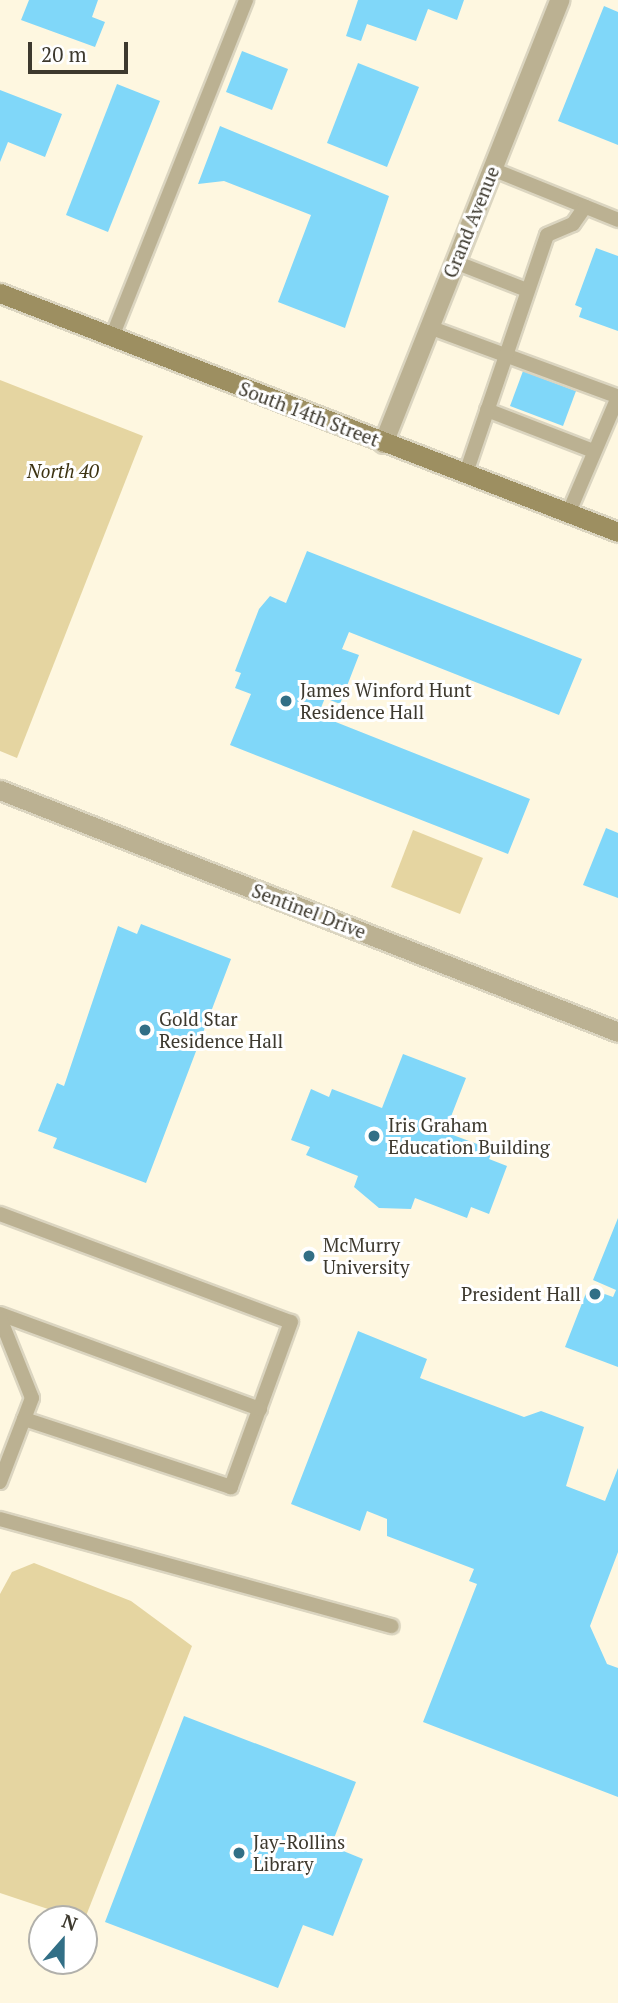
<!DOCTYPE html>
<html>
<head>
<meta charset="utf-8">
<style>
  body { margin:0 }
  #map { position:relative; width:618px; height:2003px; overflow:hidden; background:#fef7e0; font-family:"PT Serif",serif }
  div>[style] { position:absolute }
  .green>* { inset:0; background:#e5d5a1 }
  .building>* { inset:0; background:#80d7f9 }
  .roads { filter:drop-shadow(2px 0 #dbd5c0) drop-shadow(-2px 0 #dbd5c0) drop-shadow(0 2px #dbd5c0) drop-shadow(0 -2px #dbd5c0) }
  .service>* { height:14px; margin:-7px; padding:0 7px; transform-origin:7px; border-radius:7px; background:#bbb192 }
  .minor>* { height:19px; margin:-9.5px; padding:0 9.5px; transform-origin:9.5px; border-radius:9.5px; background:#bbb192 }
  .secondary>* { height:19px; margin:-9.5px; padding:0 9.5px; transform-origin:9.5px; border-radius:9.5px; background:#9d8f61 }
  .dots>* { width:19px; height:19px; translate:-50% -50%; box-sizing:border-box; border:4px solid #fff; border-radius:50% }
  span { translate:-50% -50%; white-space:nowrap; text-align:center; line-height:1.15; -webkit-text-stroke:6px #fff; paint-order:stroke }
  .street-label { font-size:19px; color:#3d392e }
  .park-label { font-size:19px; color:#3d3312; font-style:italic }
  .poi-label { font-size:19px; color:#3d392e }
  .left { translate:0 -50%; text-align:left }
  .right { translate:-100% -50%; text-align:right }
  .north { position:absolute; left:28px; top:1905px; width:70px; height:70px; box-sizing:border-box; background:#fff; border:2px solid #b1b0ab; border-radius:50%; rotate:21deg; font-size:19px; font-weight:700; line-height:28px; text-align:center; color:#3d392e }
  .north::after { content:''; display:block; margin:auto; width:24px; height:32px; background:#326f86; clip-path:polygon(50% 0,100% 100%,50% 72%,0 100%) }
  .scale { position:absolute; left:28px; top:42px; width:100px; height:32px; box-sizing:border-box; border:4px solid #3d392e; border-top:0; padding-left:9px; font-size:21px; line-height:24px; white-space:nowrap; color:#3d392e; -webkit-text-stroke:5px #fff; paint-order:stroke }
</style>
</head>
<body>
<div id="map">
  <div class="green">
    <i style="clip-path:polygon(0 380px,143px 436px,17px 758px,0 751px)"></i>
    <i style="clip-path:polygon(413px 830px,483px 858px,460px 914px,391px 887px)"></i>
    <i style="clip-path:polygon(34px 1563px,131px 1601px,192px 1646px,84px 1921px,0 1893px,0 1594px,12px 1572px)"></i>
  </div>
  <div class="building">
    <i style="clip-path:polygon(29px 0,98px 0,92px 17px,105px 22px,95px 47px,21px 20px)"></i>
    <i style="clip-path:polygon(358px 0,464px 0,457px 20px,428px 9px,416px 41px,367px 24px,361px 41px,346px 36px)"></i>
    <i style="clip-path:polygon(604px 6px,618px 12px,618px 145px,558px 121px)"></i>
    <i style="clip-path:polygon(242px 51px,288px 69px,272px 110px,226px 92px)"></i>
    <i style="clip-path:polygon(358px 63px,419px 87px,387px 167px,327px 143px)"></i>
    <i style="clip-path:polygon(117px 84px,160px 101px,108px 232px,66px 215px)"></i>
    <i style="clip-path:polygon(0 90px,62px 114px,45px 157px,8px 142px,0 162px)"></i>
    <i style="clip-path:polygon(220px 126px,389px 196px,345px 328px,278px 302px,311px 215px,224px 181px,198px 184px)"></i>
    <i style="clip-path:polygon(596px 248px,618px 256px,618px 331px,579px 317px,582px 308px,575px 305px)"></i>
    <i style="clip-path:polygon(523px 371px,576px 391px,563px 426px,510px 406px)"></i>
    <i style="clip-path:polygon(307px 551px,582px 659px,559px 715px,349px 632px,342px 649px,359px 655px,340px 704px,325px 698px,318px 715px,530px 799px,508px 854px,230px 745px,251px 694px,235px 688px,241px 673px,235px 671px,259px 609px,270px 596px,286px 603px)"></i>
    <i style="clip-path:polygon(606px 828px,618px 833px,618px 898px,583px 885px)"></i>
    <i style="clip-path:polygon(141px 924px,231px 959px,146px 1183px,53px 1148px,57px 1138px,38px 1131px,57px 1083px,64px 1086px,118px 926px,137px 934px)"></i>
    <i style="clip-path:polygon(403px 1054px,466px 1078px,445px 1132px,493px 1150px,489px 1159px,507px 1166px,489px 1214px,471px 1207px,467px 1218px,415px 1198px,411px 1209px,379px 1208px,354px 1187px,358px 1176px,306px 1155px,310px 1147px,291px 1140px,311px 1089px,329px 1097px,332px 1089px,382px 1108px)"></i>
    <i style="clip-path:polygon(618px 1218px,618px 1367px,565px 1347px,588px 1288px,613px 1297px,616px 1290px,593px 1280px)"></i>
    <i style="clip-path:polygon(358px 1331px,427px 1359px,420px 1378px,524px 1417px,541px 1411px,584px 1427px,566px 1486px,605px 1501px,618px 1468px,618px 1552px,590px 1626px,607px 1664px,618px 1668px,618px 1797px,423px 1722px,477px 1584px,469px 1581px,474px 1569px,387px 1536px,387px 1519px,367px 1511px,360px 1531px,291px 1504px)"></i>
    <i style="clip-path:polygon(184px 1716px,356px 1782px,331px 1846px,363px 1859px,333px 1936px,303px 1925px,278px 1988px,105px 1922px)"></i>
  </div>
  <div class="roads">
    <div class="service">
      <i style="left:492px;top:169px;width:136px;rotate:22deg"></i>
      <i style="left:455px;top:262px;width:77px;rotate:21.3deg"></i>
      <i style="left:429px;top:327px;width:200px;rotate:20.2deg"></i>
      <i style="left:112px;top:337px;width:363px;rotate:-68.3deg"></i>
      <i style="left:487px;top:410px;width:114px;rotate:21.1deg"></i>
      <i style="left:466px;top:473px;width:251px;rotate:-71.2deg"></i>
      <i style="left:547px;top:235px;width:28px;rotate:-23deg"></i>
      <i style="left:573px;top:224px;width:21px;rotate:-55deg"></i>
      <i style="left:569px;top:512px;width:125px;rotate:-66.9deg"></i>
      <i style="left:0;top:1214px;width:310px;rotate:20.4deg"></i>
      <i style="left:291px;top:1322px;width:176px;rotate:110deg"></i>
      <i style="left:231px;top:1487px;width:218px;rotate:-161.8deg"></i>
      <i style="left:0;top:1314px;width:277px;rotate:20.1deg"></i>
      <i style="left:0;top:1318px;width:86px;rotate:68.2deg"></i>
      <i style="left:32px;top:1398px;width:90px;rotate:110.9deg"></i>
      <i style="left:0;top:1519px;width:406px;rotate:15.3deg"></i>
    </div>
    <div class="minor">
      <i style="left:383px;top:443px;width:477px;rotate:-68.3deg"></i>
      <i style="left:0;top:790px;width:664px;rotate:21.38deg"></i>
    </div>
    <div class="secondary">
      <i style="left:0;top:293px;width:663px;rotate:21.14deg"></i>
    </div>
  </div>
  <div class="dots">
    <i style="left:286px;top:701px;background:#326f86"></i>
    <i style="left:145px;top:1030px;background:#326f86"></i>
    <i style="left:374px;top:1136px;background:#326f86"></i>
    <i style="left:309px;top:1256px;background:#326f86"></i>
    <i style="left:595px;top:1294px;background:#326f86"></i>
    <i style="left:239px;top:1853px;background:#326f86"></i>
  </div>
  <div class="street-label">
    <span style="left:471px;top:222px;rotate:-68deg">Grand Avenue</span>
    <span style="left:309px;top:414px;rotate:21deg">South 14th Street</span>
    <span style="left:309px;top:911px;rotate:21deg">Sentinel Drive</span>
  </div>
  <div class="park-label">
    <span style="left:63px;top:471px">North 40</span>
  </div>
  <div class="poi-label">
    <span class="left" style="left:300px;top:701px">James Winford Hunt<br>Residence Hall</span>
    <span class="left" style="left:159px;top:1030px">Gold Star<br>Residence Hall</span>
    <span class="left" style="left:388px;top:1136px">Iris Graham<br>Education Building</span>
    <span class="left" style="left:323px;top:1256px">McMurry<br>University</span>
    <span class="right" style="left:581px;top:1294px">President Hall</span>
    <span class="left" style="left:253px;top:1853px">Jay-Rollins<br>Library</span>
  </div>
  <div class="north">N</div>
  <div class="scale">20 m</div>
</div>
</body>
</html>
